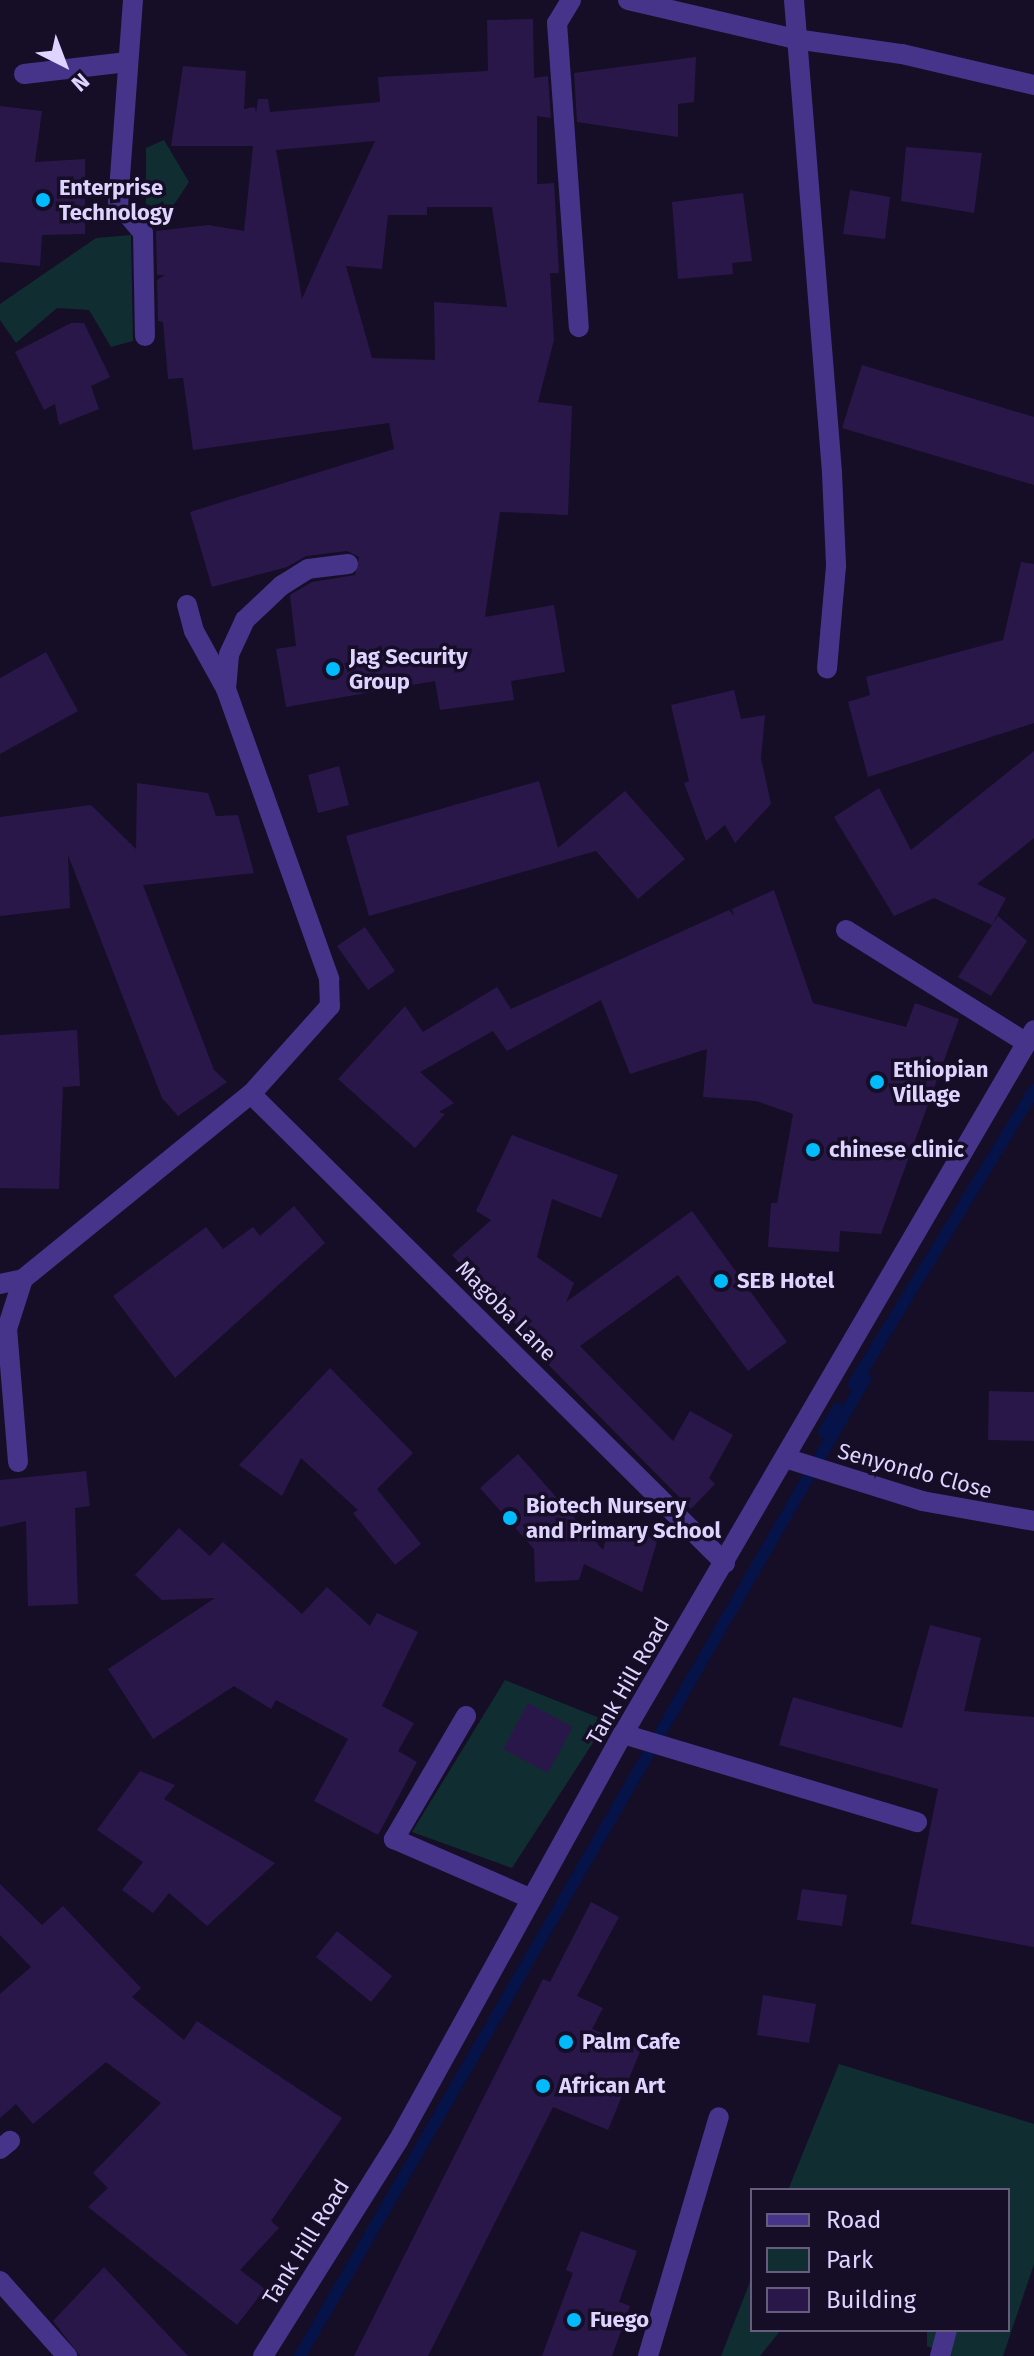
<!DOCTYPE html>
<html>
<head>
<meta charset="utf-8">
<style>
  body { margin:0 }
  #map { position:relative; width:1034px; height:2356px; overflow:hidden; background:#160d27; font-family:"Fira Sans",sans-serif }
  div>[style] { position:absolute }
  .green>* { inset:0; background:#102e32 }
  .stream>* { height:12px; margin:-6px; padding:0 6px; transform-origin:6px; border-radius:6px; background:#051348 }
  .building>* { inset:0; background:#2a174a }
  .minor>* { height:20px; margin:-10px; padding:0 10px; transform-origin:10px; border-radius:10px; background:#45348a }
  .dots>* { width:22px; height:22px; translate:-50% -50%; box-sizing:border-box; border:4px solid #160d27; border-radius:50% }
  span { translate:-50% -50%; white-space:nowrap; text-align:center; line-height:1.15; -webkit-text-stroke:7px #160d27; paint-order:stroke }
  .poi-label { font-size:22px; color:#dfd3ff; font-weight:700 }
  .left { translate:0 -50%; text-align:left }
  .street-label { font-size:22px; color:#dfd3ff }
  .legend { position:absolute; left:750px; top:2188px; width:260px; height:144px; box-sizing:border-box; background:#160d27; border:2px solid #665c7d; margin:0; padding:10px 14px; list-style:none; font-size:24px; color:#dfd3ff }
  .legend li { display:flex; align-items:center; gap:16px; height:40px }
  .legend b { width:40px; border:2px solid #665c7d }
  .north { position:absolute; left:24px; top:24px; width:80px; height:80px; -webkit-text-stroke:6px #160d27; paint-order:stroke; rotate:138deg; font-size:22px; font-weight:700; line-height:32px; text-align:center; color:#dfd3ff }
  .north::after { content:''; display:block; margin:auto; width:28px; height:36px; background:#dfd3ff; clip-path:polygon(50% 0,100% 100%,50% 72%,0 100%) }
</style>
</head>
<body>
<div id="map">
  <div class="green">
    <i style="clip-path:polygon(164px 140px,189px 182px,169px 212px,146px 204px,146px 148px)"></i>
    <i style="clip-path:polygon(131px 235px,133px 341px,111px 347px,89px 310px,57px 308px,16px 343px,0 320px,0 304px,96px 238px)"></i>
    <i style="clip-path:polygon(505px 1680px,607px 1721px,512px 1868px,412px 1832px)"></i>
    <i style="clip-path:polygon(839px 2064px,1034px 2124px,1034px 2264px,1003px 2356px,952px 2356px,927px 2346px,927px 2330px,1008px 2330px,1008px 2190px,788px 2190px)"></i>
    <i style="clip-path:polygon(752px 2277px,752px 2330px,781px 2330px,760px 2356px,721px 2356px)"></i>
  </div>
  <div class="stream">
    <i style="left:854px;top:1384px;width:345px;rotate:-58.5deg"></i>
    <i style="left:824px;top:1432px;width:27px;rotate:-59deg"></i>
    <i style="left:300px;top:2356px;width:1129px;rotate:-59.96deg"></i>
  </div>
  <div class="building">
    <i style="clip-path:polygon(evenodd,533px 19px,534px 78px,548px 76px,551px 118px,537px 116px,537px 184px,554px 183px,559px 273px,550px 273px,554px 340px,538px 402px,572px 406px,568px 515px,500px 512px,485px 617px,554px 605px,565px 672px,511px 681px,514px 700px,440px 710px,435px 681px,286px 707px,276px 649px,296px 646px,290px 595px,312px 582px,355px 575px,359px 557px,347px 551px,306px 556px,287px 567px,212px 587px,190px 512px,394px 449px,389px 423px,193px 450px,183px 378px,168px 379px,163px 322px,158px 321px,157px 280px,165px 275px,157px 275px,156px 231px,208px 225px,244px 231px,253px 146px,171px 146px,183px 66px,246px 71px,244px 109px,255px 107px,256px 113px,258px 99px,268px 99px,270px 112px,380px 102px,378px 77px,488px 71px,487px 20px,533px 19px,375px 141px,318px 263px,302px 299px,276px 150px,375px 141px,533px 19px,427px 207px,492px 207px,507px 307px,434px 302px,435px 360px,372px 358px,346px 266px,382px 269px,388px 215px,427px 215px,427px 207px)"></i>
    <i style="clip-path:polygon(696px 57px,694px 102px,678px 104px,678px 137px,577px 122px,574px 73px)"></i>
    <i style="clip-path:polygon(0 106px,42px 111px,35px 162px,85px 159px,85px 234px,42px 235px,40px 266px,0 262px)"></i>
    <i style="clip-path:polygon(906px 147px,982px 153px,974px 213px,901px 201px)"></i>
    <i style="clip-path:polygon(850px 190px,890px 197px,885px 239px,843px 234px)"></i>
    <i style="clip-path:polygon(743px 193px,752px 261px,732px 263px,733px 274px,678px 279px,672px 202px)"></i>
    <i style="clip-path:polygon(71px 323px,84px 323px,110px 377px,91px 386px,99px 409px,59px 425px,55px 404px,44px 410px,15px 352px)"></i>
    <i style="clip-path:polygon(862px 365px,1034px 417px,1034px 485px,842px 428px)"></i>
    <i style="clip-path:polygon(1021px 562px,1034px 564px,1034px 723px,868px 777px,848px 702px,870px 695px,866px 677px,1003px 640px)"></i>
    <i style="clip-path:polygon(46px 652px,78px 711px,0 754px,0 678px)"></i>
    <i style="clip-path:polygon(734px 690px,741px 719px,765px 715px,761px 758px,771px 804px,735px 843px,725px 825px,706px 841px,684px 783px,689px 781px,671px 705px)"></i>
    <i style="clip-path:polygon(1034px 751px,1034px 838px,977px 884px,1006px 898px,992px 925px,934px 898px,894px 916px,834px 817px,879px 788px,911px 850px)"></i>
    <i style="clip-path:polygon(339px 766px,349px 805px,318px 813px,308px 775px)"></i>
    <i style="clip-path:polygon(539px 781px,558px 848px,625px 791px,685px 859px,638px 899px,596px 851px,369px 916px,346px 836px)"></i>
    <i style="clip-path:polygon(137px 783px,208px 793px,216px 816px,238px 815px,254px 873px,143px 885px,214px 1070px,227px 1082px,178px 1116px,162px 1098px,68px 855px,70px 908px,0 916px,0 817px,91px 805px,136px 849px)"></i>
    <i style="clip-path:polygon(774px 890px,813px 1003px,906px 1027px,915px 1003px,959px 1019px,881px 1234px,840px 1231px,839px 1252px,768px 1247px,771px 1203px,777px 1203px,793px 1114px,756px 1101px,703px 1097px,707px 1049px,630px 1074px,601px 1000px,507px 1051px,493px 1031px,420px 1072px,454px 1103px,439px 1112px,445px 1114px,415px 1148px,338px 1079px,405px 1006px,423px 1032px,497px 987px,511px 1009px,729px 910px,734px 916px,732px 909px)"></i>
    <i style="clip-path:polygon(998px 916px,1027px 941px,991px 996px,958px 977px)"></i>
    <i style="clip-path:polygon(365px 927px,395px 971px,368px 990px,337px 946px)"></i>
    <i style="clip-path:polygon(77px 1030px,80px 1086px,63px 1087px,59px 1189px,0 1188px,0 1035px)"></i>
    <i style="clip-path:polygon(512px 1135px,618px 1175px,601px 1218px,552px 1199px,537px 1257px,574px 1283px,566px 1302px,692px 1211px,787px 1342px,748px 1371px,678px 1275px,580px 1346px,673px 1441px,690px 1411px,733px 1435px,709px 1478px,715px 1484px,691px 1509px,520px 1336px,524px 1333px,452px 1255px,491px 1220px,476px 1211px)"></i>
    <i style="clip-path:polygon(294px 1206px,325px 1243px,175px 1378px,113px 1296px,206px 1227px,223px 1249px,253px 1227px,260px 1236px)"></i>
    <i style="clip-path:polygon(330px 1368px,413px 1453px,377px 1489px,421px 1544px,395px 1565px,353px 1513px,358px 1510px,301px 1458px,282px 1496px,239px 1465px)"></i>
    <i style="clip-path:polygon(989px 1391px,1034px 1392px,1034px 1441px,988px 1440px)"></i>
    <i style="clip-path:polygon(518px 1454px,603px 1550px,610px 1524px,658px 1538px,642px 1592px,584px 1564px,579px 1580px,535px 1582px,534px 1549px,480px 1488px)"></i>
    <i style="clip-path:polygon(86px 1471px,90px 1506px,75px 1508px,78px 1604px,28px 1606px,26px 1521px,0 1527px,0 1480px)"></i>
    <i style="clip-path:polygon(179px 1528px,210px 1556px,223px 1542px,302px 1614px,327px 1587px,370px 1626px,377px 1613px,418px 1632px,382px 1706px,414px 1723px,398px 1751px,417px 1762px,378px 1835px,314px 1801px,348px 1739px,276px 1700px,271px 1709px,234px 1686px,153px 1739px,124px 1694px,108px 1669px,215px 1598px,162px 1600px,135px 1575px)"></i>
    <i style="clip-path:polygon(930px 1625px,981px 1638px,964px 1711px,1034px 1717px,1034px 1947px,911px 1924px,938px 1789px,779px 1745px,793px 1697px,902px 1728px)"></i>
    <i style="clip-path:polygon(528px 1703px,573px 1727px,548px 1773px,503px 1749px)"></i>
    <i style="clip-path:polygon(140px 1771px,175px 1785px,164px 1799px,275px 1863px,207px 1926px,169px 1893px,153px 1913px,122px 1890px,143px 1862px,97px 1830px)"></i>
    <i style="clip-path:polygon(0 1884px,42px 1925px,63px 1906px,141px 1988px,132px 1997px,184px 2040px,197px 2021px,342px 2118px,271px 2221px,279px 2228px,240px 2270px,265px 2289px,237px 2325px,88px 2207px,108px 2188px,93px 2173px,161px 2103px,106px 2062px,33px 2124px,16px 2104px,0 2118px,0 1994px,31px 1967px,0 1935px)"></i>
    <i style="clip-path:polygon(802px 1889px,847px 1895px,842px 1926px,797px 1920px)"></i>
    <i style="clip-path:polygon(591px 1902px,619px 1917px,577px 1996px,603px 2008px,592px 2029px,641px 2049px,608px 2130px,553px 2107px,428px 2356px,354px 2356px,543px 1979px,550px 1982px)"></i>
    <i style="clip-path:polygon(337px 1931px,392px 1976px,371px 2002px,316px 1957px)"></i>
    <i style="clip-path:polygon(763px 1995px,816px 2004px,809px 2043px,757px 2035px)"></i>
    <i style="clip-path:polygon(581px 2231px,637px 2251px,619px 2302px,630px 2306px,612px 2356px,542px 2356px,573px 2273px,566px 2270px)"></i>
    <i style="clip-path:polygon(104px 2267px,188px 2356px,80px 2356px,53px 2321px)"></i>
  </div>
  <div class="minor">
    <i style="left:133px;top:0;width:204px;rotate:94.2deg"></i>
    <i style="left:118px;top:203px;width:39px;rotate:50deg"></i>
    <i style="left:143px;top:233px;width:103px;rotate:88.9deg"></i>
    <i style="left:571px;top:0;width:27px;rotate:121deg"></i>
    <i style="left:557px;top:23px;width:305px;rotate:85.9deg"></i>
    <i style="left:628px;top:0;width:171px;rotate:13.1deg"></i>
    <i style="left:795px;top:39px;width:108px;rotate:8deg"></i>
    <i style="left:902px;top:54px;width:136px;rotate:13.2deg"></i>
    <i style="left:794px;top:0;width:475px;rotate:85.4deg"></i>
    <i style="left:832px;top:473px;width:93px;rotate:87.5deg"></i>
    <i style="left:836px;top:566px;width:103px;rotate:95deg"></i>
    <i style="left:24px;top:74px;width:104px;rotate:-6.6deg"></i>
    <i style="left:348px;top:564px;width:40px;rotate:172.9deg"></i>
    <i style="left:308px;top:569px;width:31px;rotate:148deg"></i>
    <i style="left:282px;top:585px;width:51px;rotate:136.6deg"></i>
    <i style="left:245px;top:620px;width:38px;rotate:115deg"></i>
    <i style="left:229px;top:655px;width:34px;rotate:95deg"></i>
    <i style="left:226px;top:689px;width:308px;rotate:70.4deg"></i>
    <i style="left:329px;top:979px;width:27px;rotate:88deg"></i>
    <i style="left:330px;top:1006px;width:118px;rotate:131.9deg"></i>
    <i style="left:251px;top:1094px;width:667px;rotate:44.7deg"></i>
    <i style="left:187px;top:605px;width:27px;rotate:75deg"></i>
    <i style="left:194px;top:631px;width:66px;rotate:61.1deg"></i>
    <i style="left:846px;top:930px;width:213px;rotate:32deg"></i>
    <i style="left:0;top:1284px;width:24px;rotate:-12deg"></i>
    <i style="left:23px;top:1279px;width:294px;rotate:-39.1deg"></i>
    <i style="left:785px;top:1458px;width:144px;rotate:17.4deg"></i>
    <i style="left:922px;top:1501px;width:114px;rotate:10.1deg"></i>
    <i style="left:18px;top:1462px;width:133px;rotate:-94.7deg"></i>
    <i style="left:7px;top:1329px;width:52px;rotate:-72.3deg"></i>
    <i style="left:466px;top:1716px;width:143px;rotate:120.3deg"></i>
    <i style="left:394px;top:1839px;width:150px;rotate:23.5deg"></i>
    <i style="left:623px;top:1734px;width:307px;rotate:16.7deg"></i>
    <i style="left:0;top:2149px;width:13px;rotate:-39deg"></i>
    <i style="left:0;top:2281px;width:101px;rotate:48.2deg"></i>
    <i style="left:263px;top:2356px;width:254px;rotate:-57.9deg"></i>
    <i style="left:398px;top:2141px;width:465px;rotate:-61.1deg"></i>
    <i style="left:623px;top:1734px;width:815px;rotate:-59.72deg"></i>
    <i style="left:648px;top:2356px;width:249px;rotate:-73.5deg"></i>
    <i style="left:940px;top:2356px;width:27px;rotate:-75deg"></i>
  </div>
  <div class="dots">
    <i style="left:43px;top:200px;background:#00bcfe"></i>
    <i style="left:333px;top:669px;background:#00bcfe"></i>
    <i style="left:877px;top:1082px;background:#00bcfe"></i>
    <i style="left:813px;top:1150px;background:#00bcfe"></i>
    <i style="left:721px;top:1281px;background:#00bcfe"></i>
    <i style="left:510px;top:1518px;background:#00bcfe"></i>
    <i style="left:566px;top:2042px;background:#00bcfe"></i>
    <i style="left:543px;top:2086px;background:#00bcfe"></i>
    <i style="left:574px;top:2320px;background:#00bcfe"></i>
  </div>
  <div class="poi-label">
    <span class="left" style="left:59px;top:200px">Enterprise<br>Technology</span>
    <span class="left" style="left:349px;top:669px">Jag Security<br>Group</span>
    <span class="left" style="left:893px;top:1082px">Ethiopian<br>Village</span>
    <span class="left" style="left:829px;top:1150px">chinese clinic</span>
    <span class="left" style="left:737px;top:1281px">SEB Hotel</span>
    <span class="left" style="left:526px;top:1518px">Biotech Nursery<br>and Primary School</span>
    <span class="left" style="left:582px;top:2042px">Palm Cafe</span>
    <span class="left" style="left:559px;top:2086px">African Art</span>
    <span class="left" style="left:590px;top:2320px">Fuego</span>
  </div>
  <div class="street-label">
    <span style="left:506px;top:1311px;rotate:45deg">Magoba Lane</span>
    <span style="left:915px;top:1471px;rotate:15deg">Senyondo Close</span>
    <span style="left:628px;top:1681px;rotate:-60deg">Tank Hill Road</span>
    <span style="left:306px;top:2242px;rotate:-58deg">Tank Hill Road</span>
  </div>
  <ul class="legend">
  <li><b style="height:10px;background:#45348a"></b>Road</li>
  <li><b style="height:22px;background:#102e32"></b>Park</li>
  <li><b style="height:22px;background:#2a174a"></b>Building</li>
  </ul>
  <div class="north">N</div>
</div>
</body>
</html>
